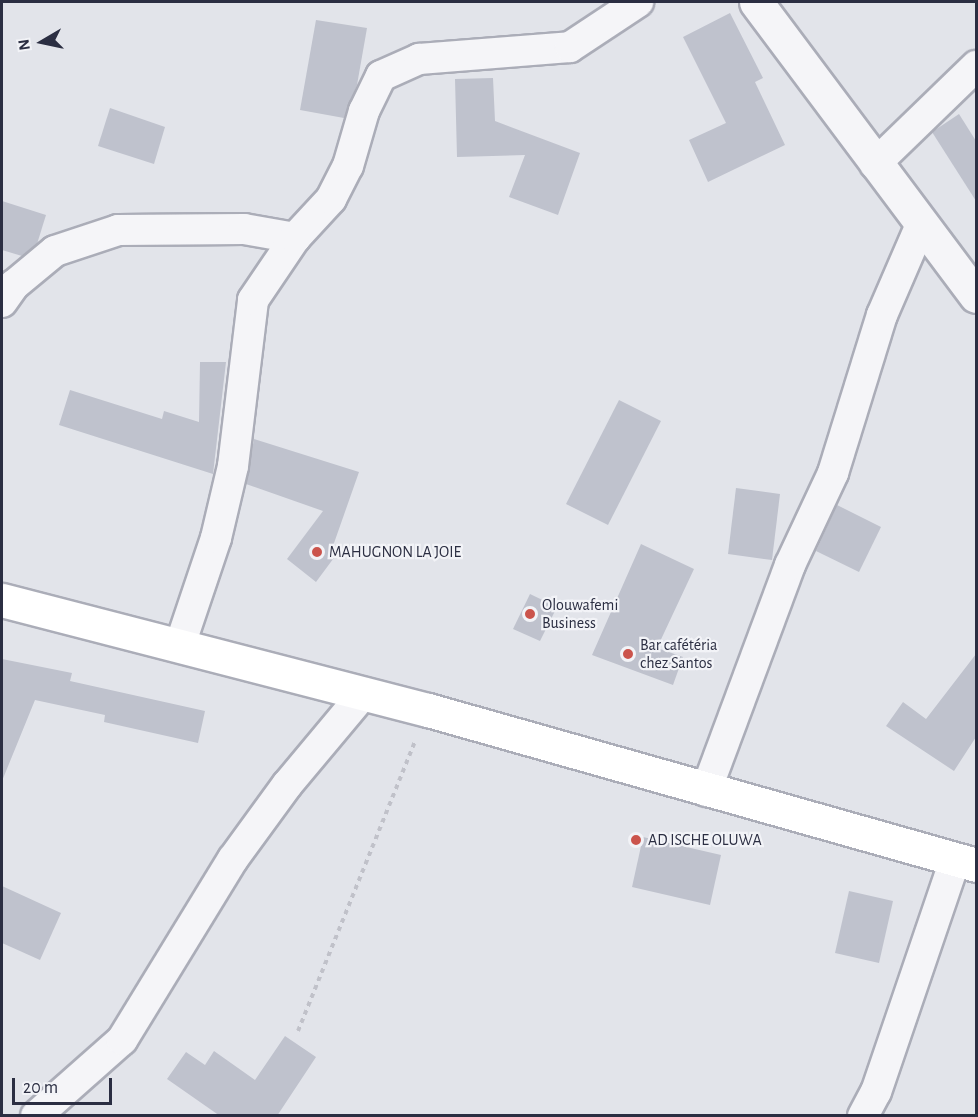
<!DOCTYPE html>
<html>
<head>
<meta charset="utf-8">
<style>
  body { margin:0 }
  #map { position:relative; width:978px; height:1117px; overflow:hidden; background:#e2e4ea; font-family:"Alegreya Sans",sans-serif }
  div>[style] { position:absolute }
  .building>* { inset:0; background:#bfc2cd }
  .path>* { height:4px; margin-top:-2px; transform-origin:0; background:repeating-linear-gradient(90deg,#c0c1c9 0 4.5px,transparent 0 9px) }
  .roads { filter:drop-shadow(2px 0 #abadb8) drop-shadow(-2px 0 #abadb8) drop-shadow(0 2px #abadb8) drop-shadow(0 -2px #abadb8) }
  .minor>* { height:30px; margin:-15px; padding:0 15px; transform-origin:15px; border-radius:15px; background:#f5f5f8 }
  .tertiary>* { height:33px; margin:-16.5px; padding:0 16.5px; transform-origin:16.5px; border-radius:16.5px; background:#f5f5f8 }
  .primary>* { height:33px; margin:-16.5px; padding:0 16.5px; transform-origin:16.5px; border-radius:16.5px; background:#fff }
  .dots>* { width:16px; height:16px; translate:-50% -50%; box-sizing:border-box; border:3px solid #f2f3f7; border-radius:50% }
  span { translate:-50% -50%; white-space:nowrap; text-align:center; line-height:1.15; -webkit-text-stroke:4.5px #f2f3f7; paint-order:stroke }
  .poi-label { font-size:16px; color:#2b2e42 }
  .left { translate:0 -50%; text-align:left }
  .frame { position:absolute; inset:0; border:3px solid #2b2e42; pointer-events:none }
  .north { position:absolute; left:12px; top:12px; width:60px; height:60px; -webkit-text-stroke:4px #f2f3f7; paint-order:stroke; rotate:261deg; font-size:16px; font-weight:700; line-height:24px; text-align:center; color:#2b2e42 }
  .north::after { content:''; display:block; margin:auto; width:21px; height:27px; background:#2b2e42; clip-path:polygon(50% 0,100% 100%,50% 72%,0 100%) }
  .scale { position:absolute; left:12px; top:1078px; width:100px; height:27px; box-sizing:border-box; border:3px solid #2b2e42; border-top:0; padding-left:8px; font-size:18px; line-height:21px; white-space:nowrap; color:#2b2e42; -webkit-text-stroke:4px #f2f3f7; paint-order:stroke }
</style>
</head>
<body>
<div id="map">
  <div class="building">
    <i style="clip-path:polygon(730px 13px,763px 78px,755px 82px,785px 145px,708px 182px,689px 140px,726px 123px,683px 37px)"></i>
    <i style="clip-path:polygon(316px 20px,367px 28px,357px 85px,344px 118px,300px 110px)"></i>
    <i style="clip-path:polygon(493px 78px,495px 121px,580px 153px,558px 215px,509px 197px,525px 155px,457px 157px,455px 79px)"></i>
    <i style="clip-path:polygon(110px 108px,165px 127px,154px 164px,98px 146px)"></i>
    <i style="clip-path:polygon(959px 114px,976px 141px,976px 201px,932px 132px)"></i>
    <i style="clip-path:polygon(2px 201px,46px 215px,37px 244px,22px 256px,2px 250px)"></i>
    <i style="clip-path:polygon(200px 362px,226px 362px,213px 474px,59px 425px,70px 390px,162px 419px,164px 411px,199px 422px)"></i>
    <i style="clip-path:polygon(619px 400px,661px 421px,608px 525px,566px 504px)"></i>
    <i style="clip-path:polygon(254px 439px,359px 472px,333px 546px,339px 551px,316px 582px,287px 559px,323px 511px,246px 484px)"></i>
    <i style="clip-path:polygon(736px 488px,780px 494px,772px 560px,728px 554px)"></i>
    <i style="clip-path:polygon(837px 505px,881px 527px,859px 572px,816px 551px)"></i>
    <i style="clip-path:polygon(641px 544px,694px 569px,657px 648px,683px 657px,673px 685px,592px 655px)"></i>
    <i style="clip-path:polygon(530px 594px,557px 607px,540px 641px,513px 629px)"></i>
    <i style="clip-path:polygon(976px 654px,976px 737px,954px 771px,886px 726px,903px 702px,926px 719px)"></i>
    <i style="clip-path:polygon(2px 659px,72px 673px,70px 681px,205px 711px,198px 743px,104px 722px,105px 715px,35px 700px,2px 781px)"></i>
    <i style="clip-path:polygon(643px 837px,721px 855px,710px 905px,632px 887px)"></i>
    <i style="clip-path:polygon(2px 886px,61px 913px,40px 960px,2px 943px)"></i>
    <i style="clip-path:polygon(849px 891px,893px 901px,879px 963px,835px 953px)"></i>
    <i style="clip-path:polygon(285px 1036px,316px 1057px,277px 1116px,220px 1116px,167px 1079px,186px 1052px,205px 1065px,214px 1051px,255px 1080px)"></i>
  </div>
  <div class="path">
    <i style="left:298px;top:1031px;width:313px;rotate:-68deg"></i>
  </div>
  <div class="roads">
    <div class="minor">
      <i style="left:875px;top:164px;width:141px;rotate:-44.1deg"></i>
      <i style="left:2px;top:302px;width:21px;rotate:-55deg"></i>
      <i style="left:14px;top:285px;width:53px;rotate:-39.7deg"></i>
      <i style="left:55px;top:251px;width:66px;rotate:-18.4deg"></i>
      <i style="left:118px;top:230px;width:126px;rotate:-0.5deg"></i>
      <i style="left:244px;top:229px;width:52px;rotate:10deg"></i>
      <i style="left:180px;top:645px;width:113px;rotate:-71.4deg"></i>
      <i style="left:216px;top:538px;width:74px;rotate:-76.7deg"></i>
      <i style="left:233px;top:466px;width:167px;rotate:-83.1deg"></i>
      <i style="left:253px;top:300px;width:75px;rotate:-55.9deg"></i>
      <i style="left:295px;top:238px;width:53px;rotate:-47.3deg"></i>
      <i style="left:331px;top:199px;width:37px;rotate:-63deg"></i>
      <i style="left:348px;top:166px;width:57px;rotate:-73.8deg"></i>
      <i style="left:364px;top:111px;width:39px;rotate:-64deg"></i>
      <i style="left:381px;top:76px;width:42px;rotate:-24.1deg"></i>
      <i style="left:419px;top:59px;width:151px;rotate:-4.5deg"></i>
      <i style="left:570px;top:47px;width:82px;rotate:-33.5deg"></i>
      <i style="left:706px;top:791px;width:241px;rotate:-69.6deg"></i>
      <i style="left:790px;top:565px;width:102px;rotate:-64.9deg"></i>
      <i style="left:833px;top:473px;width:165px;rotate:-72.8deg"></i>
      <i style="left:882px;top:315px;width:98px;rotate:-66.6deg"></i>
      <i style="left:36px;top:1116px;width:115px;rotate:-41.5deg"></i>
      <i style="left:122px;top:1040px;width:212px;rotate:-58.5deg"></i>
      <i style="left:233px;top:859px;width:92px;rotate:-53.9deg"></i>
      <i style="left:287px;top:785px;width:120px;rotate:-50.1deg"></i>
      <i style="left:863px;top:1116px;width:27px;rotate:-62deg"></i>
      <i style="left:876px;top:1092px;width:245px;rotate:-71.2deg"></i>
    </div>
    <div class="tertiary">
      <i style="left:756px;top:2px;width:367px;rotate:53.2deg"></i>
    </div>
    <div class="primary">
      <i style="left:2px;top:600px;width:440px;rotate:14.5deg"></i>
      <i style="left:428px;top:710px;width:569px;rotate:15.79deg"></i>
    </div>
  </div>
  <div class="dots">
    <i style="left:317px;top:552px;background:#cb544c"></i>
    <i style="left:530px;top:614px;background:#cb544c"></i>
    <i style="left:628px;top:654px;background:#cb544c"></i>
    <i style="left:636px;top:840px;background:#cb544c"></i>
  </div>
  <div class="poi-label">
    <span class="left" style="left:329px;top:552px">MAHUGNON LA JOIE</span>
    <span class="left" style="left:542px;top:614px">Olouwafemi<br>Business</span>
    <span class="left" style="left:640px;top:654px">Bar cafétéria<br>chez Santos</span>
    <span class="left" style="left:648px;top:840px">AD ISCHE OLUWA</span>
  </div>
  <div class="frame"></div>
  <div class="north">N</div>
  <div class="scale">20 m</div>
</div>
</body>
</html>
